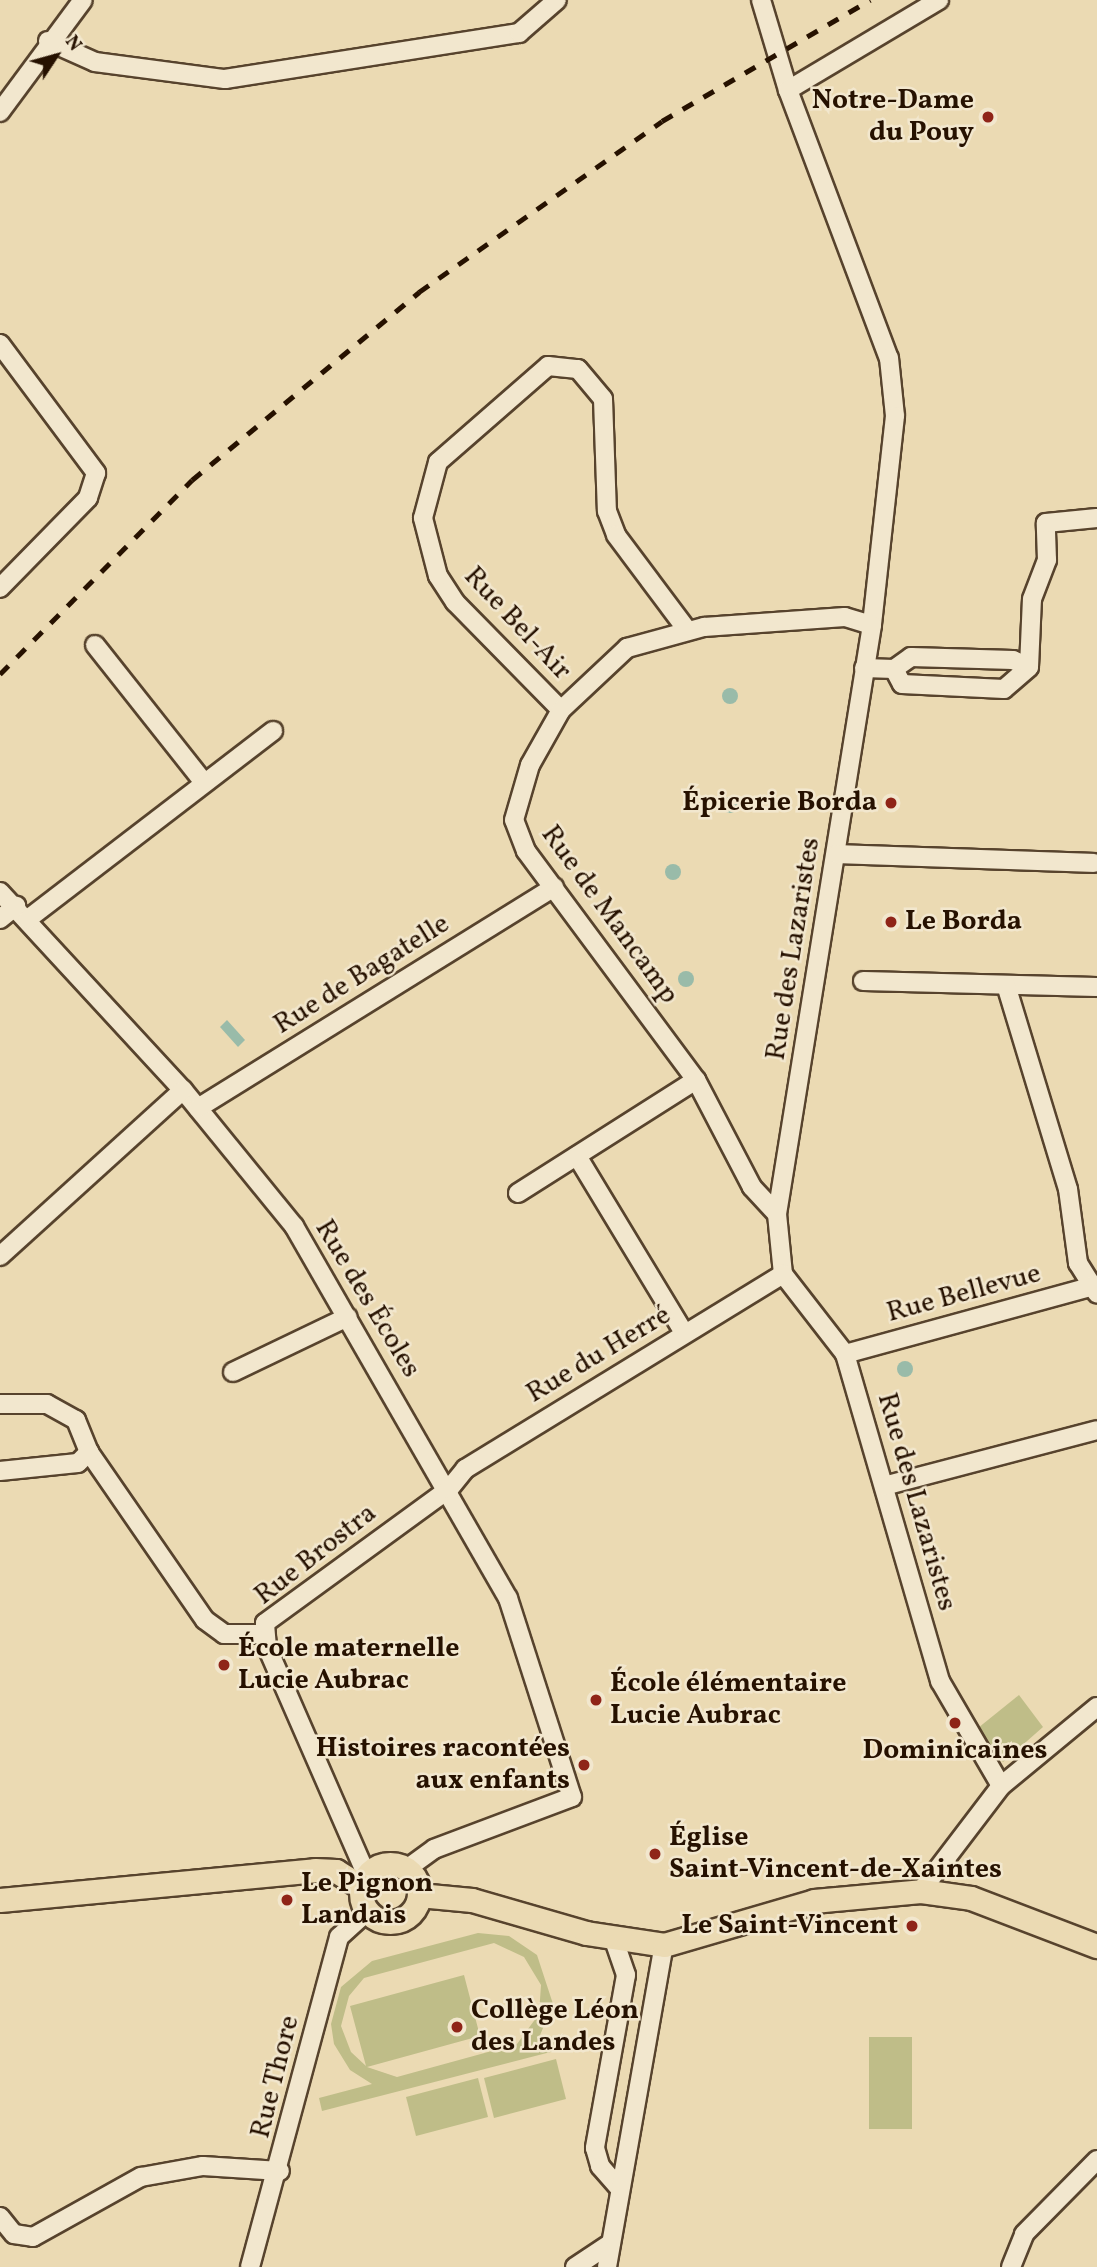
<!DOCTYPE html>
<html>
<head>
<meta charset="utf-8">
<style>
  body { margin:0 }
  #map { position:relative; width:1097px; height:2267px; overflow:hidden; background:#ebdab3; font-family:Vollkorn,serif }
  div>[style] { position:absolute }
  .green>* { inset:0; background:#bfbd88 }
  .water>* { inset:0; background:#99bba9 }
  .round { border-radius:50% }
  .roads { filter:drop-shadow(2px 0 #57432d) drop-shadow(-2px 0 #57432d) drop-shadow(0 2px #57432d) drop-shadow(0 -2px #57432d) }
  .minor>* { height:18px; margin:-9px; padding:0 9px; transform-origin:9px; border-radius:9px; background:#f2e7ce }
  .major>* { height:23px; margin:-11.5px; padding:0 11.5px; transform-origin:11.5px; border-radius:11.5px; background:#ebdab3 }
  .major>.ring { margin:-11.5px; padding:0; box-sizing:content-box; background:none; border:23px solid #ebdab3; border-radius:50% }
  .rail>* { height:5px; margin-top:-2.5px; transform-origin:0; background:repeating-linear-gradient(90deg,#261100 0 12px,transparent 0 24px) }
  .dots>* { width:19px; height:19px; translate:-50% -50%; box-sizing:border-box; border:4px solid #f2e7ce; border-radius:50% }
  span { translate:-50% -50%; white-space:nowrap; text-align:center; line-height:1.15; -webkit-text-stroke:5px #f2e7ce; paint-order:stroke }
  .poi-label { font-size:28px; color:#261100; font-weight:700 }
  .right { translate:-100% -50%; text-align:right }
  .left { translate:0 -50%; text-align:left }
  .street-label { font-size:28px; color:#261100 }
  .north { position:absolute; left:21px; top:21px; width:70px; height:70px; -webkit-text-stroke:5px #f2e7ce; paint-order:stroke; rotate:54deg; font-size:19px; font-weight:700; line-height:28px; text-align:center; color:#261100 }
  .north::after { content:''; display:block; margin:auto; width:24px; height:32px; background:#261100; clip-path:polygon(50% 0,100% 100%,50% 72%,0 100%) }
</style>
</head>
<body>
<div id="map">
  <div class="green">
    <i style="clip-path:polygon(1019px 1695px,1043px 1727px,1003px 1762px,978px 1728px)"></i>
    <i style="clip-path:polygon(evenodd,478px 1933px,509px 1936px,537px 1955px,553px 2004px,538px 2040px,563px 2034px,566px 2048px,322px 2111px,319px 2098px,372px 2084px,350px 2070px,334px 2044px,331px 2024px,341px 1987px,372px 1961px,478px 1933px,494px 1943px,524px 1957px,541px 1985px,539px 2014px,517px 2044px,397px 2077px,367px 2067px,480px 2036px,464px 1975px,350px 2006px,366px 2066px,351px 2052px,341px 2026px,349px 1996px,364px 1978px,494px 1943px)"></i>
    <i style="clip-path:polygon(869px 2037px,912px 2037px,912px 2129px,869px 2129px)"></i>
    <i style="clip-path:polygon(556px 2059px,566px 2099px,494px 2118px,484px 2078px)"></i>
    <i style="clip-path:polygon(478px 2078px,488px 2117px,416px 2136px,406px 2097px)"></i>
  </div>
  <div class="water">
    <i class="round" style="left:722px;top:688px;width:16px;height:16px"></i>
    <i class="round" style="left:722px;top:797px;width:16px;height:16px"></i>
    <i class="round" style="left:665px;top:864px;width:16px;height:16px"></i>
    <i class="round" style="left:678px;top:971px;width:16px;height:16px"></i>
    <i style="clip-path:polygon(227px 1020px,245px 1040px,238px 1047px,220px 1027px)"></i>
    <i class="round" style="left:897px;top:1361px;width:16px;height:16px"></i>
  </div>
  <div class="roads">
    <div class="minor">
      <i style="left:761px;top:0;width:94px;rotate:73.3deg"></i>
      <i style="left:788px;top:90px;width:286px;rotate:69.4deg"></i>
      <i style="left:889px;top:358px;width:58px;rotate:84.1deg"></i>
      <i style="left:895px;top:416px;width:210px;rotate:96.3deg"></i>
      <i style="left:872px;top:625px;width:597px;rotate:99.16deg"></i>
      <i style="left:777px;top:1214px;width:60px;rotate:84.3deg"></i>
      <i style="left:783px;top:1274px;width:101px;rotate:52.2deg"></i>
      <i style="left:845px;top:1354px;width:341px;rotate:73.8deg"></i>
      <i style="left:940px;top:1681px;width:121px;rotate:59.8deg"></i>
      <i style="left:48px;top:41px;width:51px;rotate:24.1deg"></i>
      <i style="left:95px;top:62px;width:131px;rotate:7.5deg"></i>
      <i style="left:225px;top:79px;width:298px;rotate:-8.9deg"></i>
      <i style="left:519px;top:33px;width:50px;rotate:-41deg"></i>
      <i style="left:788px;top:90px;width:176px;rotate:-30.8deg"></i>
      <i style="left:0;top:112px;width:139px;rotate:-53.5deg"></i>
      <i style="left:0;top:344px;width:161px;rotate:53.3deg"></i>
      <i style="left:96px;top:473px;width:26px;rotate:108deg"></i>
      <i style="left:88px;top:498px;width:126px;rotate:134.4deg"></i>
      <i style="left:95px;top:645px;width:172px;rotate:51.6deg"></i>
      <i style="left:864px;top:668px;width:30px;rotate:2deg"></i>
      <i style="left:894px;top:669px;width:21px;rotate:-35deg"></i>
      <i style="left:911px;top:657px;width:102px;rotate:1.7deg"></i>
      <i style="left:1013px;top:660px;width:17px;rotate:24deg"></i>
      <i style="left:894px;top:669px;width:17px;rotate:62deg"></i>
      <i style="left:902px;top:684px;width:102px;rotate:2.8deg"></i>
      <i style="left:1004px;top:689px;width:33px;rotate:-41deg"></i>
      <i style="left:1029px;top:667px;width:68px;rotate:-87.5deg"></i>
      <i style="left:1032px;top:599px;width:42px;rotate:-69deg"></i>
      <i style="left:1047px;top:560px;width:37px;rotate:-92deg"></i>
      <i style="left:1046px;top:523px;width:51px;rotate:-5.6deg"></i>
      <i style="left:561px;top:710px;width:151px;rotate:-134.5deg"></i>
      <i style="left:455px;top:602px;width:31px;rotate:-123deg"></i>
      <i style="left:438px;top:576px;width:60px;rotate:-104.5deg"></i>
      <i style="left:423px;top:518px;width:58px;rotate:-75deg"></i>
      <i style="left:438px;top:462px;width:146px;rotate:-41.1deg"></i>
      <i style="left:548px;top:366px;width:30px;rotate:6deg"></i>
      <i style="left:578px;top:369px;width:39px;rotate:50deg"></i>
      <i style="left:603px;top:399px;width:112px;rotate:88deg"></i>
      <i style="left:607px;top:511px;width:26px;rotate:69deg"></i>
      <i style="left:616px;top:535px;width:119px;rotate:53.2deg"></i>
      <i style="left:837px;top:854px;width:257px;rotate:2deg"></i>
      <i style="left:0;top:892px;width:270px;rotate:47.3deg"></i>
      <i style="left:183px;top:1090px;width:176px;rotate:50.8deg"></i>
      <i style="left:294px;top:1226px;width:429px;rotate:60.1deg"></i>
      <i style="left:508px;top:1598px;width:209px;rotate:72.2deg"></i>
      <i style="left:572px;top:1797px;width:147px;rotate:159.4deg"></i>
      <i style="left:434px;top:1849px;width:34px;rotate:144deg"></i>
      <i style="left:0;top:919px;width:21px;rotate:-39deg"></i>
      <i style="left:28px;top:919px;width:309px;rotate:-37.5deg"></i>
      <i style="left:863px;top:981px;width:234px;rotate:1.5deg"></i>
      <i style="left:1006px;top:985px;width:213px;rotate:73.1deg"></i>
      <i style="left:1068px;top:1189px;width:75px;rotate:82.3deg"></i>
      <i style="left:1078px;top:1263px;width:36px;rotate:58deg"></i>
      <i style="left:198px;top:1108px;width:419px;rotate:-31.8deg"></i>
      <i style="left:577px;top:1156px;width:207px;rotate:58.8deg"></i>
      <i style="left:518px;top:1193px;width:211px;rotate:-32.4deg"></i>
      <i style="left:777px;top:1214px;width:37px;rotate:-133deg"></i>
      <i style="left:752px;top:1187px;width:121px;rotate:-117.6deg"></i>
      <i style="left:696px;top:1080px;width:285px;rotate:-126.6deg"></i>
      <i style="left:526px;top:851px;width:33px;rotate:-111deg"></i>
      <i style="left:514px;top:820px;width:57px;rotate:-73.8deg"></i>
      <i style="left:530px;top:765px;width:63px;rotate:-60.6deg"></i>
      <i style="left:561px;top:710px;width:91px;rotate:-43.2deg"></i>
      <i style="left:627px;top:648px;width:80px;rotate:-15.3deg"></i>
      <i style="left:704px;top:627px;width:141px;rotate:-4.1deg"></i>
      <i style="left:845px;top:617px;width:28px;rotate:17deg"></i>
      <i style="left:0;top:1256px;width:247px;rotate:-42.2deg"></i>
      <i style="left:845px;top:1354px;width:261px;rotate:-15.3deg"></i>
      <i style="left:233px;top:1372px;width:127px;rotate:-25.6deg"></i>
      <i style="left:0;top:1404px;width:47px"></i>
      <i style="left:47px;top:1404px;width:33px;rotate:29deg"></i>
      <i style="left:76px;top:1420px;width:35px;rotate:68deg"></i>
      <i style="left:89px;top:1452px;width:204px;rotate:55.4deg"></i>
      <i style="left:205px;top:1620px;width:24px;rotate:36deg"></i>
      <i style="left:224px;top:1634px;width:39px"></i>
      <i style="left:0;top:1471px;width:78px;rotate:-5.9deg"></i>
      <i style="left:78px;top:1463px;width:16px;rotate:-45deg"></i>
      <i style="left:884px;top:1486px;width:220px;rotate:-14.7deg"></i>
      <i style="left:367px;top:1876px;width:250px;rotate:-113.6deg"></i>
      <i style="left:267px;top:1647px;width:24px;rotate:-95deg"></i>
      <i style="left:265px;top:1623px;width:228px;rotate:-36.1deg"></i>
      <i style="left:449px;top:1489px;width:26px;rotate:-51deg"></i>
      <i style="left:465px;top:1469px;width:373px;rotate:-31.5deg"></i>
      <i style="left:921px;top:1891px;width:132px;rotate:-52.7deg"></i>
      <i style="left:1001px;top:1786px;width:124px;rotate:-39.5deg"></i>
      <i style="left:614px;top:1940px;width:37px;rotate:71deg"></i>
      <i style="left:626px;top:1975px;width:176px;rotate:100.2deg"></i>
      <i style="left:595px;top:2148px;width:19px;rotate:74deg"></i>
      <i style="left:600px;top:2166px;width:30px;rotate:49deg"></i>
      <i style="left:0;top:2217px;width:22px;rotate:51deg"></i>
      <i style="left:14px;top:2234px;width:19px;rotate:9deg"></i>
      <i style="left:33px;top:2237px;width:124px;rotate:-29.1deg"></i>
      <i style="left:141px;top:2177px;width:63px;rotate:-10.1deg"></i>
      <i style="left:203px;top:2166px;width:77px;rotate:3.7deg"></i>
      <i style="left:250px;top:2267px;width:342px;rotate:-74.9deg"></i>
      <i style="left:339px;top:1937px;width:39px;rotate:-42deg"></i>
      <i style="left:575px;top:2267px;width:43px;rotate:-33.7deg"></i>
      <i style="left:607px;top:2267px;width:327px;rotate:-80deg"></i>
      <i style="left:1011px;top:2267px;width:35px;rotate:-68deg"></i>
      <i style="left:1024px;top:2234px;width:104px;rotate:-45.4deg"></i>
    </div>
    <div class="major">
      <i class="ring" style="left:361px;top:1864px;width:35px;height:35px"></i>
      <i style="left:419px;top:1895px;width:53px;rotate:5.4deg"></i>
      <i style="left:472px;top:1900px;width:119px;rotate:16.1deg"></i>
      <i style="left:586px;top:1933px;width:79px;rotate:8.7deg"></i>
      <i style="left:664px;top:1945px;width:156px;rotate:-16.3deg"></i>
      <i style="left:814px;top:1901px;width:107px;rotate:-5.3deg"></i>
      <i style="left:921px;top:1891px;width:50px;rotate:8deg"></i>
      <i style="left:971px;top:1898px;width:135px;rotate:20.9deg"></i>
      <i style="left:0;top:1900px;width:316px;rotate:-5.4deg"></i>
      <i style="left:315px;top:1870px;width:21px;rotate:3deg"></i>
      <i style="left:336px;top:1871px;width:31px;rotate:32deg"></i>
    </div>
  </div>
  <div class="rail">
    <i style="left:0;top:674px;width:273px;rotate:-45.3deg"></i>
    <i style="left:192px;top:480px;width:295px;rotate:-39.6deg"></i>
    <i style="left:419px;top:292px;width:297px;rotate:-35.1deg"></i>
    <i style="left:662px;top:121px;width:241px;rotate:-30.2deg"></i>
  </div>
  <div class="dots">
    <i style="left:988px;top:117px;background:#8f2418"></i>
    <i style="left:891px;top:803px;background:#8f2418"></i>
    <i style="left:891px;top:922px;background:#8f2418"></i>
    <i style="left:224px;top:1665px;background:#8f2418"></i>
    <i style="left:596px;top:1700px;background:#8f2418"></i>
    <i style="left:955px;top:1723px;background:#8f2418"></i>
    <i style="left:584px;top:1765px;background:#8f2418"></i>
    <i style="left:655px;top:1854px;background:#8f2418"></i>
    <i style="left:287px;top:1900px;background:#8f2418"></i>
    <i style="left:912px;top:1926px;background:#8f2418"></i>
    <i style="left:457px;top:2027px;background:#8f2418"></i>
  </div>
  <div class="poi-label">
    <span class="right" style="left:974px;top:117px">Notre-Dame<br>du Pouy</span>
    <span class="right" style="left:877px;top:803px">Épicerie Borda</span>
    <span class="left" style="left:905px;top:922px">Le Borda</span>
    <span class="left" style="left:238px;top:1665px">École maternelle<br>Lucie Aubrac</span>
    <span class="left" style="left:610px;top:1700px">École élémentaire<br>Lucie Aubrac</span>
    <span class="right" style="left:570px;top:1765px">Histoires racontées<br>aux enfants</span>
    <span style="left:955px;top:1751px">Dominicaines</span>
    <span class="left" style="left:669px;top:1854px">Église<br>Saint-Vincent-de-Xaintes</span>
    <span class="left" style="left:301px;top:1900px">Le Pignon<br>Landais</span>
    <span class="right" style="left:898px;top:1926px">Le Saint-Vincent</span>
    <span class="left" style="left:471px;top:2027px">Collège Léon<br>des Landes</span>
  </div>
  <div class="street-label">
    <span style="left:517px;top:624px;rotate:47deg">Rue Bel-Air</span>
    <span style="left:609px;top:915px;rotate:54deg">Rue de Mancamp</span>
    <span style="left:794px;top:949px;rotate:-81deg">Rue des Lazaristes</span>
    <span style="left:362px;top:975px;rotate:-32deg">Rue de Bagatelle</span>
    <span style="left:964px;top:1294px;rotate:-15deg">Rue Bellevue</span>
    <span style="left:367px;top:1299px;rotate:59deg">Rue des Écoles</span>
    <span style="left:599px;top:1355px;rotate:-31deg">Rue du Herré</span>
    <span style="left:916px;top:1502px;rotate:74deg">Rue des Lazaristes</span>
    <span style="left:316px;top:1555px;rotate:-38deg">Rue Brostra</span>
    <span style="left:276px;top:2077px;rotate:-76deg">Rue Thore</span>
  </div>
  <div class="north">N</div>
</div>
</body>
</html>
